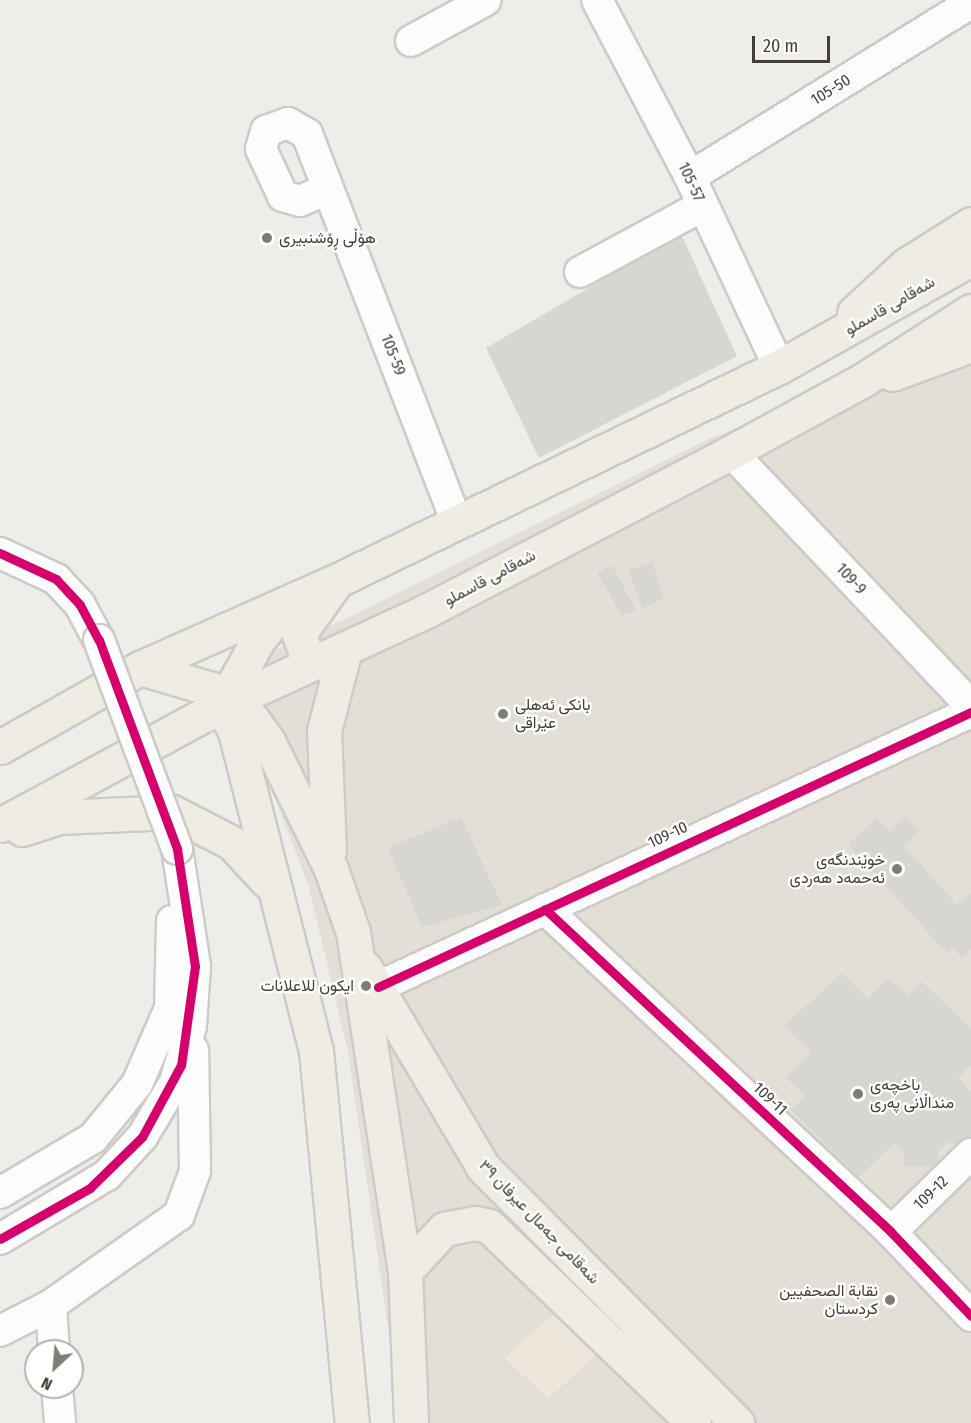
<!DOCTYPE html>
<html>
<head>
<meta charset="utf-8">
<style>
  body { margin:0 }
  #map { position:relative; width:971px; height:1423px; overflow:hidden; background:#efede9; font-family:"Fira Sans Condensed",Vazirmatn,sans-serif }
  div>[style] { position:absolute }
  .residential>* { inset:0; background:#e3dfd7 }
  .commercial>* { inset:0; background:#ede6da }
  .building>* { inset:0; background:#d8d6d1 }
  .roads { filter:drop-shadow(2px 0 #cdcbc7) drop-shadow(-2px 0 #cdcbc7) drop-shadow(0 2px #cdcbc7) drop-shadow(0 -2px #cdcbc7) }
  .minor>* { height:30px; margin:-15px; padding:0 15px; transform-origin:15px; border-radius:15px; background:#fdfcfc }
  .major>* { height:33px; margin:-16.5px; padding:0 16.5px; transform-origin:16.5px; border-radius:16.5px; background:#efece4 }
  .bridges { filter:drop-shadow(2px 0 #cdcbc7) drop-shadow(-2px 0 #cdcbc7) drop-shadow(0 2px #cdcbc7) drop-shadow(0 -2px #cdcbc7) }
  .minor-bridge>* { height:30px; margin:-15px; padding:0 15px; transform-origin:15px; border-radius:15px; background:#fdfcfc }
  .cycleway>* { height:9px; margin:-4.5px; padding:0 4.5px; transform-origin:4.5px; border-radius:4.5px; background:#d6006c }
  .dots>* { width:16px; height:16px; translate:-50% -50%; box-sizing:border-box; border:3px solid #fff; border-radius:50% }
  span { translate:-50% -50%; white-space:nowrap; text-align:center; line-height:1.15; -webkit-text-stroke:4.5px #fff; paint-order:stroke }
  .street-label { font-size:16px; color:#433f36 }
  .poi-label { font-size:16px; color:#433f36 }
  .left { translate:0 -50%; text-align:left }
  .right { translate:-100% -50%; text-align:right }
  .north { position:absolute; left:24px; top:1339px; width:60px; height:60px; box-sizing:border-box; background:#fff; border:2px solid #b4b2af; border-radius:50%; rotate:206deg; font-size:16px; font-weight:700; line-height:24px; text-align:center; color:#433f36 }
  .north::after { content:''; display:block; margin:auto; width:21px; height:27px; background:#7f7c75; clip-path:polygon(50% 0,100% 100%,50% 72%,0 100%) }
  .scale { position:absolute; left:752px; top:36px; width:78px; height:27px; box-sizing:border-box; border:3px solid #433f36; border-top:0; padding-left:8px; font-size:18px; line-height:21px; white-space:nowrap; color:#433f36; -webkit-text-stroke:4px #fff; paint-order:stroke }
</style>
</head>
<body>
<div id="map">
  <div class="residential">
    <i style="clip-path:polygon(971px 345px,971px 1423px,402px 1423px,348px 1052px,308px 884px,226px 671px,343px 620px,715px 436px)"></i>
  </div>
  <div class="commercial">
    <i style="clip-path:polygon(556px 1311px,597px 1354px,548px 1399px,505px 1358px)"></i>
  </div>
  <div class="building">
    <i style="clip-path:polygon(681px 234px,737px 356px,539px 458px,486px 348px)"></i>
    <i style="clip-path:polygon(652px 562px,664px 598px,643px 608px,628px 571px)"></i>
    <i style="clip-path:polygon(612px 565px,636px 610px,622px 616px,597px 573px)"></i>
    <i style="clip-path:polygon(461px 817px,502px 905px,422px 927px,388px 848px)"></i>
    <i style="clip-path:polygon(904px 817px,919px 831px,904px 846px,957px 905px,971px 893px,971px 949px,962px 958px,952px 947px,947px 953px,848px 845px,877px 818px,890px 832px)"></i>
    <i style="clip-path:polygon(842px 973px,868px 999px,888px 978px,908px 996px,921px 981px,971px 1029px,971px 1065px,958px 1078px,971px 1092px,971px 1137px,959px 1149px,949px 1141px,938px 1152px,939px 1167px,904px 1166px,904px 1151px,895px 1142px,859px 1177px,791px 1110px,805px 1096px,786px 1078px,812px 1053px,784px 1026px)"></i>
  </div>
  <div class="roads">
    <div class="minor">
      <i style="left:597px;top:0;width:200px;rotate:62.3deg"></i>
      <i style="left:690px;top:177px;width:210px;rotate:64.9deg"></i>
      <i style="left:411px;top:41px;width:85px;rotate:-28.7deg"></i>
      <i style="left:690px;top:177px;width:331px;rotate:-31.8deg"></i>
      <i style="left:328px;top:189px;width:30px;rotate:157deg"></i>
      <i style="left:300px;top:201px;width:18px;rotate:-164deg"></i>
      <i style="left:283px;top:196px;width:52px;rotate:-115.1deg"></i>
      <i style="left:261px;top:149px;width:19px;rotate:-74deg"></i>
      <i style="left:266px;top:131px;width:23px;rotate:-20deg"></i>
      <i style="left:288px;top:123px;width:22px;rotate:30deg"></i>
      <i style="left:307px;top:134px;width:416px;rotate:68.9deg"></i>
      <i style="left:580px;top:272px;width:139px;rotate:-28.4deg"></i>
      <i style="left:731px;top:452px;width:349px;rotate:46.6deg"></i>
      <i style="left:0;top:553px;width:62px;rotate:24.9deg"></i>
      <i style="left:56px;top:579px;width:35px;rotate:47deg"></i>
      <i style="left:80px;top:605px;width:40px;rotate:62deg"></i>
      <i style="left:545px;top:909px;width:473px;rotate:43deg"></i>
      <i style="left:891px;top:1232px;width:116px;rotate:46.4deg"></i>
      <i style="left:378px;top:987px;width:654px;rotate:-24.88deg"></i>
      <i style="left:0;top:1193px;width:108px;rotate:-30.6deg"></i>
      <i style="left:93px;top:1138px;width:70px;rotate:-50.8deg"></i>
      <i style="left:137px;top:1084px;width:83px;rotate:-66.5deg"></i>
      <i style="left:170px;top:1008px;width:87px;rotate:-88.7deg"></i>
      <i style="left:891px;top:1232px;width:112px;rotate:-44.3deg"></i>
      <i style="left:0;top:1239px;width:125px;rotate:-30.9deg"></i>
      <i style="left:107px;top:1175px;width:52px;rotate:-47.4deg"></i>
      <i style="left:142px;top:1137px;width:64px;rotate:-59deg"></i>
      <i style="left:175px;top:1082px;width:58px;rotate:-74.1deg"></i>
      <i style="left:191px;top:1026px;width:60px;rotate:-86.2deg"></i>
      <i style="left:195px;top:966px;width:118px;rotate:-98.7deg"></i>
      <i style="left:51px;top:1305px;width:46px;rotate:86.3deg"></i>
      <i style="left:0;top:1331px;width:57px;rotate:-27deg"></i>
      <i style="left:51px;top:1305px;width:156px;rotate:-35.1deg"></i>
      <i style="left:179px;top:1215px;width:47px;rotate:-70deg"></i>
      <i style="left:195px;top:1171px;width:121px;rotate:-90.9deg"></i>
      <i style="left:57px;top:1387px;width:36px;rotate:85deg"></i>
    </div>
    <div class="major">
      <i style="left:854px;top:313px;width:71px;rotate:-42.7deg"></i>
      <i style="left:906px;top:265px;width:77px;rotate:-32.2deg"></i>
      <i style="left:892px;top:374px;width:84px;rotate:-20.2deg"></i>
      <i style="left:309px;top:662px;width:30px;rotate:-110deg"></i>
      <i style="left:299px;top:634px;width:64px;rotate:-54.6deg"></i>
      <i style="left:140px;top:668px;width:75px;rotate:16.3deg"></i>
      <i style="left:212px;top:689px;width:48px;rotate:61.3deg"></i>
      <i style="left:235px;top:731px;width:330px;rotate:75.8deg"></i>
      <i style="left:316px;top:1051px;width:374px;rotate:84.5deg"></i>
      <i style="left:222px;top:705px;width:33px;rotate:25deg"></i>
      <i style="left:252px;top:719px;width:27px;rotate:54deg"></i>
      <i style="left:268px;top:741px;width:143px;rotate:63.8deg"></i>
      <i style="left:331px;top:869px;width:67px;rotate:70.8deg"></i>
      <i style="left:353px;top:932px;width:343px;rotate:81.3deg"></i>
      <i style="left:405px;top:1271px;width:152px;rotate:87.7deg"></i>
      <i style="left:222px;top:705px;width:74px;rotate:-61deg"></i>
      <i style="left:258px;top:640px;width:46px;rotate:-51.1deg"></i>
      <i style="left:0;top:747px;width:161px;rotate:-29.4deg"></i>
      <i style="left:140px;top:668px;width:217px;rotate:-24deg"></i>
      <i style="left:338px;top:580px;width:490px;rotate:-25.8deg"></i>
      <i style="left:779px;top:367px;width:220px;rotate:-29.4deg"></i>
      <i style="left:0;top:825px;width:252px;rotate:-28.4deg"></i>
      <i style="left:222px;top:705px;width:225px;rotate:-24.7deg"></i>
      <i style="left:426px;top:611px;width:344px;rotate:-27.5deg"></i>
      <i style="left:731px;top:452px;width:150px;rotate:-28.6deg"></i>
      <i style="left:863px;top:380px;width:128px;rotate:-32.6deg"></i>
      <i style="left:22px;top:829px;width:40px;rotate:-18deg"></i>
      <i style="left:60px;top:817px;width:112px;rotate:-2.6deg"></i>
      <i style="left:172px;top:812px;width:68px;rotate:27.3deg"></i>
      <i style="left:232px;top:843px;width:52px;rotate:47.4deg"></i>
      <i style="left:329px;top:850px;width:119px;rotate:-92.4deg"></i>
      <i style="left:324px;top:731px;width:85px;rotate:-75.6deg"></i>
      <i style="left:365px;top:968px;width:231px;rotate:59.3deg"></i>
      <i style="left:483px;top:1167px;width:361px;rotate:45.2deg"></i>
      <i style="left:405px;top:1271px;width:57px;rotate:-47.1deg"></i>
      <i style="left:444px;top:1229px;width:32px;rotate:-11deg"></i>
      <i style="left:475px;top:1223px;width:14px;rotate:12deg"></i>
      <i style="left:489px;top:1226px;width:284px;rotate:43.9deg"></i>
    </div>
  </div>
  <div class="bridges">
    <div class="minor-bridge">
      <i style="left:99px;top:640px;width:223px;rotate:69.5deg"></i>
    </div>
  </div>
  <div class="cycleway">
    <i style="left:0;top:553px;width:62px;rotate:24.9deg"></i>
    <i style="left:56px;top:579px;width:35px;rotate:47deg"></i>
    <i style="left:80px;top:605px;width:40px;rotate:62deg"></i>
    <i style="left:99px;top:640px;width:223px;rotate:69.5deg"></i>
    <i style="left:177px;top:849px;width:118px;rotate:81.3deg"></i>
    <i style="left:195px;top:966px;width:100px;rotate:98deg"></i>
    <i style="left:181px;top:1065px;width:82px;rotate:118.4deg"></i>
    <i style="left:142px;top:1137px;width:73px;rotate:135.6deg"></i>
    <i style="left:90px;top:1188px;width:103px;rotate:150.5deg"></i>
    <i style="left:545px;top:909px;width:473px;rotate:43deg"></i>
    <i style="left:891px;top:1232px;width:116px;rotate:46.4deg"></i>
    <i style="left:378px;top:987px;width:654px;rotate:-24.88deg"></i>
  </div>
  <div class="dots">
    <i style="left:267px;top:238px;background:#7f7c75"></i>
    <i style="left:503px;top:714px;background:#7f7c75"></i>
    <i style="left:897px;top:869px;background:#7f7c75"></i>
    <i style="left:366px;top:986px;background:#7f7c75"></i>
    <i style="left:858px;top:1094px;background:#7f7c75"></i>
    <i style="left:890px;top:1300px;background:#7f7c75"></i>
  </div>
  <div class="street-label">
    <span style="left:831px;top:90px;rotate:-32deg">105-50</span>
    <span style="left:691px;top:182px;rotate:65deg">105-57</span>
    <span style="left:890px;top:306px;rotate:-30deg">شەقامی قاسملو</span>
    <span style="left:393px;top:355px;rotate:69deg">105-59</span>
    <span style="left:490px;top:578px;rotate:-28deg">شەقامی قاسملو</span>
    <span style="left:851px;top:579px;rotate:47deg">109-9</span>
    <span style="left:668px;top:835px;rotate:-25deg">109-10</span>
    <span style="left:770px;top:1099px;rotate:43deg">109-11</span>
    <span style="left:931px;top:1193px;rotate:-44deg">109-12</span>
    <span style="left:539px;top:1222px;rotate:46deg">شەقامی جەمال عیرفان ٣٩</span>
  </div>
  <div class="poi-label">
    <span class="left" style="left:279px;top:238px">هۆڵی ڕۆشنبیری</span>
    <span class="left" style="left:515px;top:714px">بانکی ئەهلی<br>عێراقی</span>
    <span class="right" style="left:885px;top:869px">خوێندنگەی<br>ئەحمەد هەردی</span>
    <span class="right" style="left:354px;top:986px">ايكون للاعلانات</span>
    <span class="left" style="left:870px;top:1094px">باخچەی<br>منداڵانی پەری</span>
    <span class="right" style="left:878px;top:1300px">نقابة الصحفیین<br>کردستان</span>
  </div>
  <div class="north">N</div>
  <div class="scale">20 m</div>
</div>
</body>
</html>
